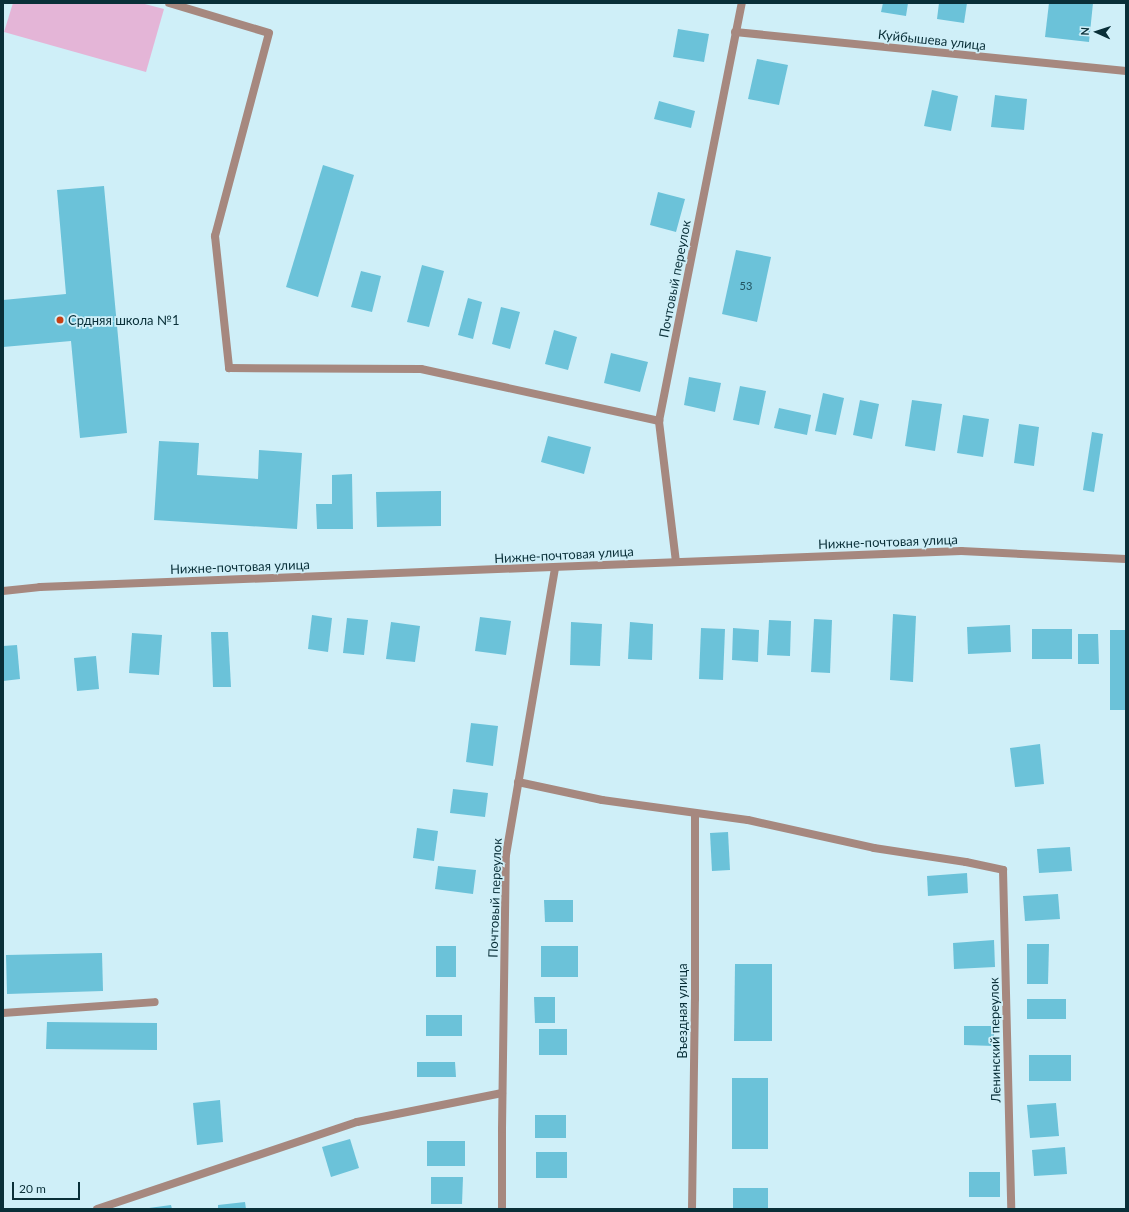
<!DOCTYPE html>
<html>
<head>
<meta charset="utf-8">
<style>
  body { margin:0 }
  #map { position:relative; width:1129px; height:1212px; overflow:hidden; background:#cfeff8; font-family:Lato,sans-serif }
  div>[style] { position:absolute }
  .green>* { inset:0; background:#e4b5d7 }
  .building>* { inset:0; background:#6bc2d9 }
  .service>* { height:8px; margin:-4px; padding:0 4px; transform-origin:4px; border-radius:4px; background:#a6887f }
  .minor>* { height:8px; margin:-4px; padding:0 4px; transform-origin:4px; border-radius:4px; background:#a6887f }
  .tertiary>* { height:8px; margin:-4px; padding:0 4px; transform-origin:4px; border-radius:4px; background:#a6887f }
  .dots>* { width:11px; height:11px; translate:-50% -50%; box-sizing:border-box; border:2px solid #cfeff8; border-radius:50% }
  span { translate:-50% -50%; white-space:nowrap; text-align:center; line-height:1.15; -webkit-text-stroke:3.5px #cfeff8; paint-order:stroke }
  .number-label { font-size:11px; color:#225460 }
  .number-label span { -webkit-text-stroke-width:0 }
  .street-label { font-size:13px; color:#092f38 }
  .poi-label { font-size:13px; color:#092f38 }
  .left { translate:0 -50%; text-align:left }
  .frame { position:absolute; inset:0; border:4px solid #092f38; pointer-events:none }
  .north { position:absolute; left:1077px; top:12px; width:40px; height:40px; -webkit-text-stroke:3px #cfeff8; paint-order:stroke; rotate:273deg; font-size:11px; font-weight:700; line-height:16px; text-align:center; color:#092f38 }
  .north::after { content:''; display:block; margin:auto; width:14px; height:18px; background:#092f38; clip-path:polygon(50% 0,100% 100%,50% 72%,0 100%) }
  .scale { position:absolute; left:12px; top:1182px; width:68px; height:18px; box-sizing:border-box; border:2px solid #092f38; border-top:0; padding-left:5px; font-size:12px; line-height:14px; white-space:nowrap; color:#092f38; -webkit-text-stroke:3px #cfeff8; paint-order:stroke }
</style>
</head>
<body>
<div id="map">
  <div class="green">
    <i style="clip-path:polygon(13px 3px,141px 3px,164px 9px,146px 72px,4px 32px)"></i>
  </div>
  <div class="building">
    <i style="clip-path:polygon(883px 3px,908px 3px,906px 16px,881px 12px)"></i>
    <i style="clip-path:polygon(939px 3px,967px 3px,964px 23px,937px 19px)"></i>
    <i style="clip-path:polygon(1049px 3px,1093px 3px,1089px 42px,1045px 37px)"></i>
    <i style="clip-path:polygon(678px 29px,709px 34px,704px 62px,673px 57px)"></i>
    <i style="clip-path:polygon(757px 59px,788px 65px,779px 105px,748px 99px)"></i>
    <i style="clip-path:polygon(932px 90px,958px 96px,951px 131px,924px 126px)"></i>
    <i style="clip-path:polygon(995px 95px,1027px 99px,1024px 130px,991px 127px)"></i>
    <i style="clip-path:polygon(659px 101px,695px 111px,691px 128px,654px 119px)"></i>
    <i style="clip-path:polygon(323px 165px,354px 175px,318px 297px,286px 287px)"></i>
    <i style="clip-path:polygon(104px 186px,127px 433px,80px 438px,71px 341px,3px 347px,3px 300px,66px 294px,57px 190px)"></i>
    <i style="clip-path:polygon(658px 192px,685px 199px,676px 232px,650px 225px)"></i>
    <i style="clip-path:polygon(736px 250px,771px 257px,757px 322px,722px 314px)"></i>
    <i style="clip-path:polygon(422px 265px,444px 271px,429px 327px,407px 322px)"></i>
    <i style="clip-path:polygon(361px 271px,381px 276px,372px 312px,351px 307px)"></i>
    <i style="clip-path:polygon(468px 298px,482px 302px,473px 339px,458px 335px)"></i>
    <i style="clip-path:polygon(501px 307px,520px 312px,510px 349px,492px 344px)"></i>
    <i style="clip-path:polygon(554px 330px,577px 337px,568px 370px,545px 364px)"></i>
    <i style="clip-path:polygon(611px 353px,648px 362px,640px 392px,604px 383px)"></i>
    <i style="clip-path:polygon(689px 377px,721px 383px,715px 412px,684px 405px)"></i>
    <i style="clip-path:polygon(740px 386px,766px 391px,759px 425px,733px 420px)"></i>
    <i style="clip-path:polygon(823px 393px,844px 398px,836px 435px,815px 431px)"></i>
    <i style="clip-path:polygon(860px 400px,879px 404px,872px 439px,853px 435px)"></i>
    <i style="clip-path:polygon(912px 400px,942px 404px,935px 451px,905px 446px)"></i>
    <i style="clip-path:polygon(779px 408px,811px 415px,807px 435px,774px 428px)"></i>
    <i style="clip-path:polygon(963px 415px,989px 419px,983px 457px,957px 453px)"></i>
    <i style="clip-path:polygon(1019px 424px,1039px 427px,1034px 466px,1014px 463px)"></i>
    <i style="clip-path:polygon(1092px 432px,1103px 434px,1094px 492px,1083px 490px)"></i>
    <i style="clip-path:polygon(548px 436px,591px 447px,584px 474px,541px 462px)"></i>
    <i style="clip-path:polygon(159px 441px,199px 443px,197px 475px,258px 479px,259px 450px,302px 453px,297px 529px,154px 520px)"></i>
    <i style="clip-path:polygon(352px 474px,353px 529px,317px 529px,316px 504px,332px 504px,332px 475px)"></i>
    <i style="clip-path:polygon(441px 491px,441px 526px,377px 527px,376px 492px)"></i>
    <i style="clip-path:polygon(893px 614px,916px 616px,913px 682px,890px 680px)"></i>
    <i style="clip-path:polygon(312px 615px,332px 618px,328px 652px,308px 649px)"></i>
    <i style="clip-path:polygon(480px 617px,511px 621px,506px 655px,475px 651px)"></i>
    <i style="clip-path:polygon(347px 618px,368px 620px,364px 655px,343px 653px)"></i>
    <i style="clip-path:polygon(814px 619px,832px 620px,830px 673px,811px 672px)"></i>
    <i style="clip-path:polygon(769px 620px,791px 621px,790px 656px,767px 655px)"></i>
    <i style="clip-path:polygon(391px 622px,420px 626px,415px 662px,386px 659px)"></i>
    <i style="clip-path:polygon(571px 622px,602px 624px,600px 666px,570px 665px)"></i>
    <i style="clip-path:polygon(630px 622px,653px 624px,652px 660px,628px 659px)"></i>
    <i style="clip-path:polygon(1010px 625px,1011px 652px,968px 654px,967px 627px)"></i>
    <i style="clip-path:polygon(701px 628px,725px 629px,723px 680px,699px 679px)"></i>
    <i style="clip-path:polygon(733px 628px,759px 630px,758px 662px,732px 660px)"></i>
    <i style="clip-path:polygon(1032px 629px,1072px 629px,1072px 659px,1032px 659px)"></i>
    <i style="clip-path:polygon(1110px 630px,1126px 630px,1126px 710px,1110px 710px)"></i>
    <i style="clip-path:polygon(211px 632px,228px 632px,231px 687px,213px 687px)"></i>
    <i style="clip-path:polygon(132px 633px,162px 635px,159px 675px,129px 673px)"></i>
    <i style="clip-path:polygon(1078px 634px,1098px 634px,1099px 664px,1078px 664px)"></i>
    <i style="clip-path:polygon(17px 645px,20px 679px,3px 681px,3px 646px)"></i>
    <i style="clip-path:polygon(96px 656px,99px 689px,77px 691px,74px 658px)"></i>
    <i style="clip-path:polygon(471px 723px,498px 726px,493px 766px,466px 762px)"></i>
    <i style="clip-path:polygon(1040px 744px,1044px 784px,1015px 787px,1010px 748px)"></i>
    <i style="clip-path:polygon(453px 789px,488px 793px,485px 817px,450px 813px)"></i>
    <i style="clip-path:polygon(417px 828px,438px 831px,434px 861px,413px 858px)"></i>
    <i style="clip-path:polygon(728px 832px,730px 870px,712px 871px,710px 833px)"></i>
    <i style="clip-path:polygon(1070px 847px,1072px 871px,1039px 873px,1037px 849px)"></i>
    <i style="clip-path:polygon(438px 866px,476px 870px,473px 894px,435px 889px)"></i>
    <i style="clip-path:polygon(967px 873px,968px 893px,928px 896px,927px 876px)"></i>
    <i style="clip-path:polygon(1058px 894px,1060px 919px,1025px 921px,1023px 896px)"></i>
    <i style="clip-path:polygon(544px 900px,573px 900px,573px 922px,545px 922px)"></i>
    <i style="clip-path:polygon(994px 940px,995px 967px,954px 969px,953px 943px)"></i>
    <i style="clip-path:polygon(1027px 944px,1049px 944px,1048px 984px,1027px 984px)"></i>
    <i style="clip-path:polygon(436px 946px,456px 946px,456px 977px,436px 977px)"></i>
    <i style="clip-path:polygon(541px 946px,578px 946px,578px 977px,541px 977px)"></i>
    <i style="clip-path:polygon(102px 953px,103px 991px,7px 994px,6px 955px)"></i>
    <i style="clip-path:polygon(735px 964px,772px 964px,772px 1041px,734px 1041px)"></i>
    <i style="clip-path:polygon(534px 997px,555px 997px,555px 1023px,535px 1023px)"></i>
    <i style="clip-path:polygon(1027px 999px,1066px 999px,1066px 1019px,1027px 1019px)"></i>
    <i style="clip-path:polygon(426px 1015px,462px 1015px,462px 1036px,426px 1036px)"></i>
    <i style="clip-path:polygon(47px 1022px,157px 1023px,157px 1050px,46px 1049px)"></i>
    <i style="clip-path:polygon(964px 1026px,994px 1026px,994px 1046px,964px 1045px)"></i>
    <i style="clip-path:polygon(539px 1029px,567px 1029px,567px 1055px,539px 1055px)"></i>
    <i style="clip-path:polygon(1029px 1055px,1071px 1055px,1071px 1081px,1029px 1081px)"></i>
    <i style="clip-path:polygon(417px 1062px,455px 1062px,456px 1077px,417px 1077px)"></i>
    <i style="clip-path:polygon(732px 1078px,768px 1078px,768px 1149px,732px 1149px)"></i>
    <i style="clip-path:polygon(220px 1100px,223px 1142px,197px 1145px,193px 1103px)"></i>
    <i style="clip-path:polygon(1056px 1103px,1059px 1136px,1030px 1138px,1027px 1105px)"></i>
    <i style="clip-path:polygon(535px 1115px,566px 1115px,566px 1138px,535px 1138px)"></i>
    <i style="clip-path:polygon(350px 1139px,359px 1168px,331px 1177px,322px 1147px)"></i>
    <i style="clip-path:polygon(427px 1141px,465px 1141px,465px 1166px,427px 1166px)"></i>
    <i style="clip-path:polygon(1065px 1147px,1067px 1174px,1034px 1176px,1032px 1150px)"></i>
    <i style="clip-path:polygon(536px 1152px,567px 1152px,567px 1178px,536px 1178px)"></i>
    <i style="clip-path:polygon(969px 1172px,1000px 1172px,1000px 1197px,969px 1197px)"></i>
    <i style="clip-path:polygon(431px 1177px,463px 1177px,462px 1204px,431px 1204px)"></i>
    <i style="clip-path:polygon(733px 1188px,768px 1188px,768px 1209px,733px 1209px)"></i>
    <i style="clip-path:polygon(245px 1202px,246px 1209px,218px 1209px,218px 1205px)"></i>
    <i style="clip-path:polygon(171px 1205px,172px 1209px,149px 1209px,149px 1208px)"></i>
  </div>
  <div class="service">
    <i style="left:169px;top:3px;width:104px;rotate:16.7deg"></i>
    <i style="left:269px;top:33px;width:210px;rotate:104.9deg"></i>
    <i style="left:215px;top:236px;width:133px;rotate:83.9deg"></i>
    <i style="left:229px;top:368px;width:192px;rotate:0.3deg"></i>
    <i style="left:421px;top:369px;width:244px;rotate:12.3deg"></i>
    <i style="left:518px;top:782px;width:86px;rotate:12.1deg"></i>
    <i style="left:602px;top:800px;width:147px;rotate:7.8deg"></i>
    <i style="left:748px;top:820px;width:129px;rotate:12.5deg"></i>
    <i style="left:874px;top:848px;width:93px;rotate:8.7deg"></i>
    <i style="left:966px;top:862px;width:38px;rotate:12deg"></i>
    <i style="left:3px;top:1013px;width:152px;rotate:-4.1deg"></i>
    <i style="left:97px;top:1209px;width:274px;rotate:-18.5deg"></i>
    <i style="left:357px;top:1122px;width:148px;rotate:-11.3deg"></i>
  </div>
  <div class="minor">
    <i style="left:735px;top:32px;width:393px;rotate:5.7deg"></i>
    <i style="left:676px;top:562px;width:142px;rotate:-96.9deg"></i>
    <i style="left:659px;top:421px;width:426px;rotate:-78.8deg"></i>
    <i style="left:1003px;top:870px;width:339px;rotate:88.6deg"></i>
    <i style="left:502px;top:1209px;width:80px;rotate:-90deg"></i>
    <i style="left:502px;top:1129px;width:274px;rotate:-89.2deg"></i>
    <i style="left:506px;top:855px;width:291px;rotate:-80.3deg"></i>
    <i style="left:692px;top:1209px;width:210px;rotate:-89.2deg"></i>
    <i style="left:695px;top:999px;width:186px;rotate:-90deg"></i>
  </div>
  <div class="tertiary">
    <i style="left:3px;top:591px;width:37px;rotate:-6deg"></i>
    <i style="left:40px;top:587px;width:922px;rotate:-2.24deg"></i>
    <i style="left:961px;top:551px;width:165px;rotate:2.8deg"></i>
  </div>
  <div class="dots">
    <i style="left:60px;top:320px;background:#c84014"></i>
  </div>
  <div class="number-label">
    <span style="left:746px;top:286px">53</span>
  </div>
  <div class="street-label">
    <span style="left:932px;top:40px;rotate:6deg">Куйбышева улица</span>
    <span style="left:675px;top:279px;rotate:-79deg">Почтовый переулок</span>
    <span style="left:888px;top:542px;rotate:-2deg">Нижне-почтовая улица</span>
    <span style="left:564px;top:555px;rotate:-3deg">Нижне-почтовая улица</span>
    <span style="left:240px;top:567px;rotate:-2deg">Нижне-почтовая улица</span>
    <span style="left:495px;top:898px;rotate:-88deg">Почтовый переулок</span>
    <span style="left:682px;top:1011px;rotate:-90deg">Въездная улица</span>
    <span style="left:995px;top:1040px;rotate:-91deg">Ленинский переулок</span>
  </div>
  <div class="poi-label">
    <span class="left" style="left:68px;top:320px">Срдняя школа №1</span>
  </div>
  <div class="frame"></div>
  <div class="north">N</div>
  <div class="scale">20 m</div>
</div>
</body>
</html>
